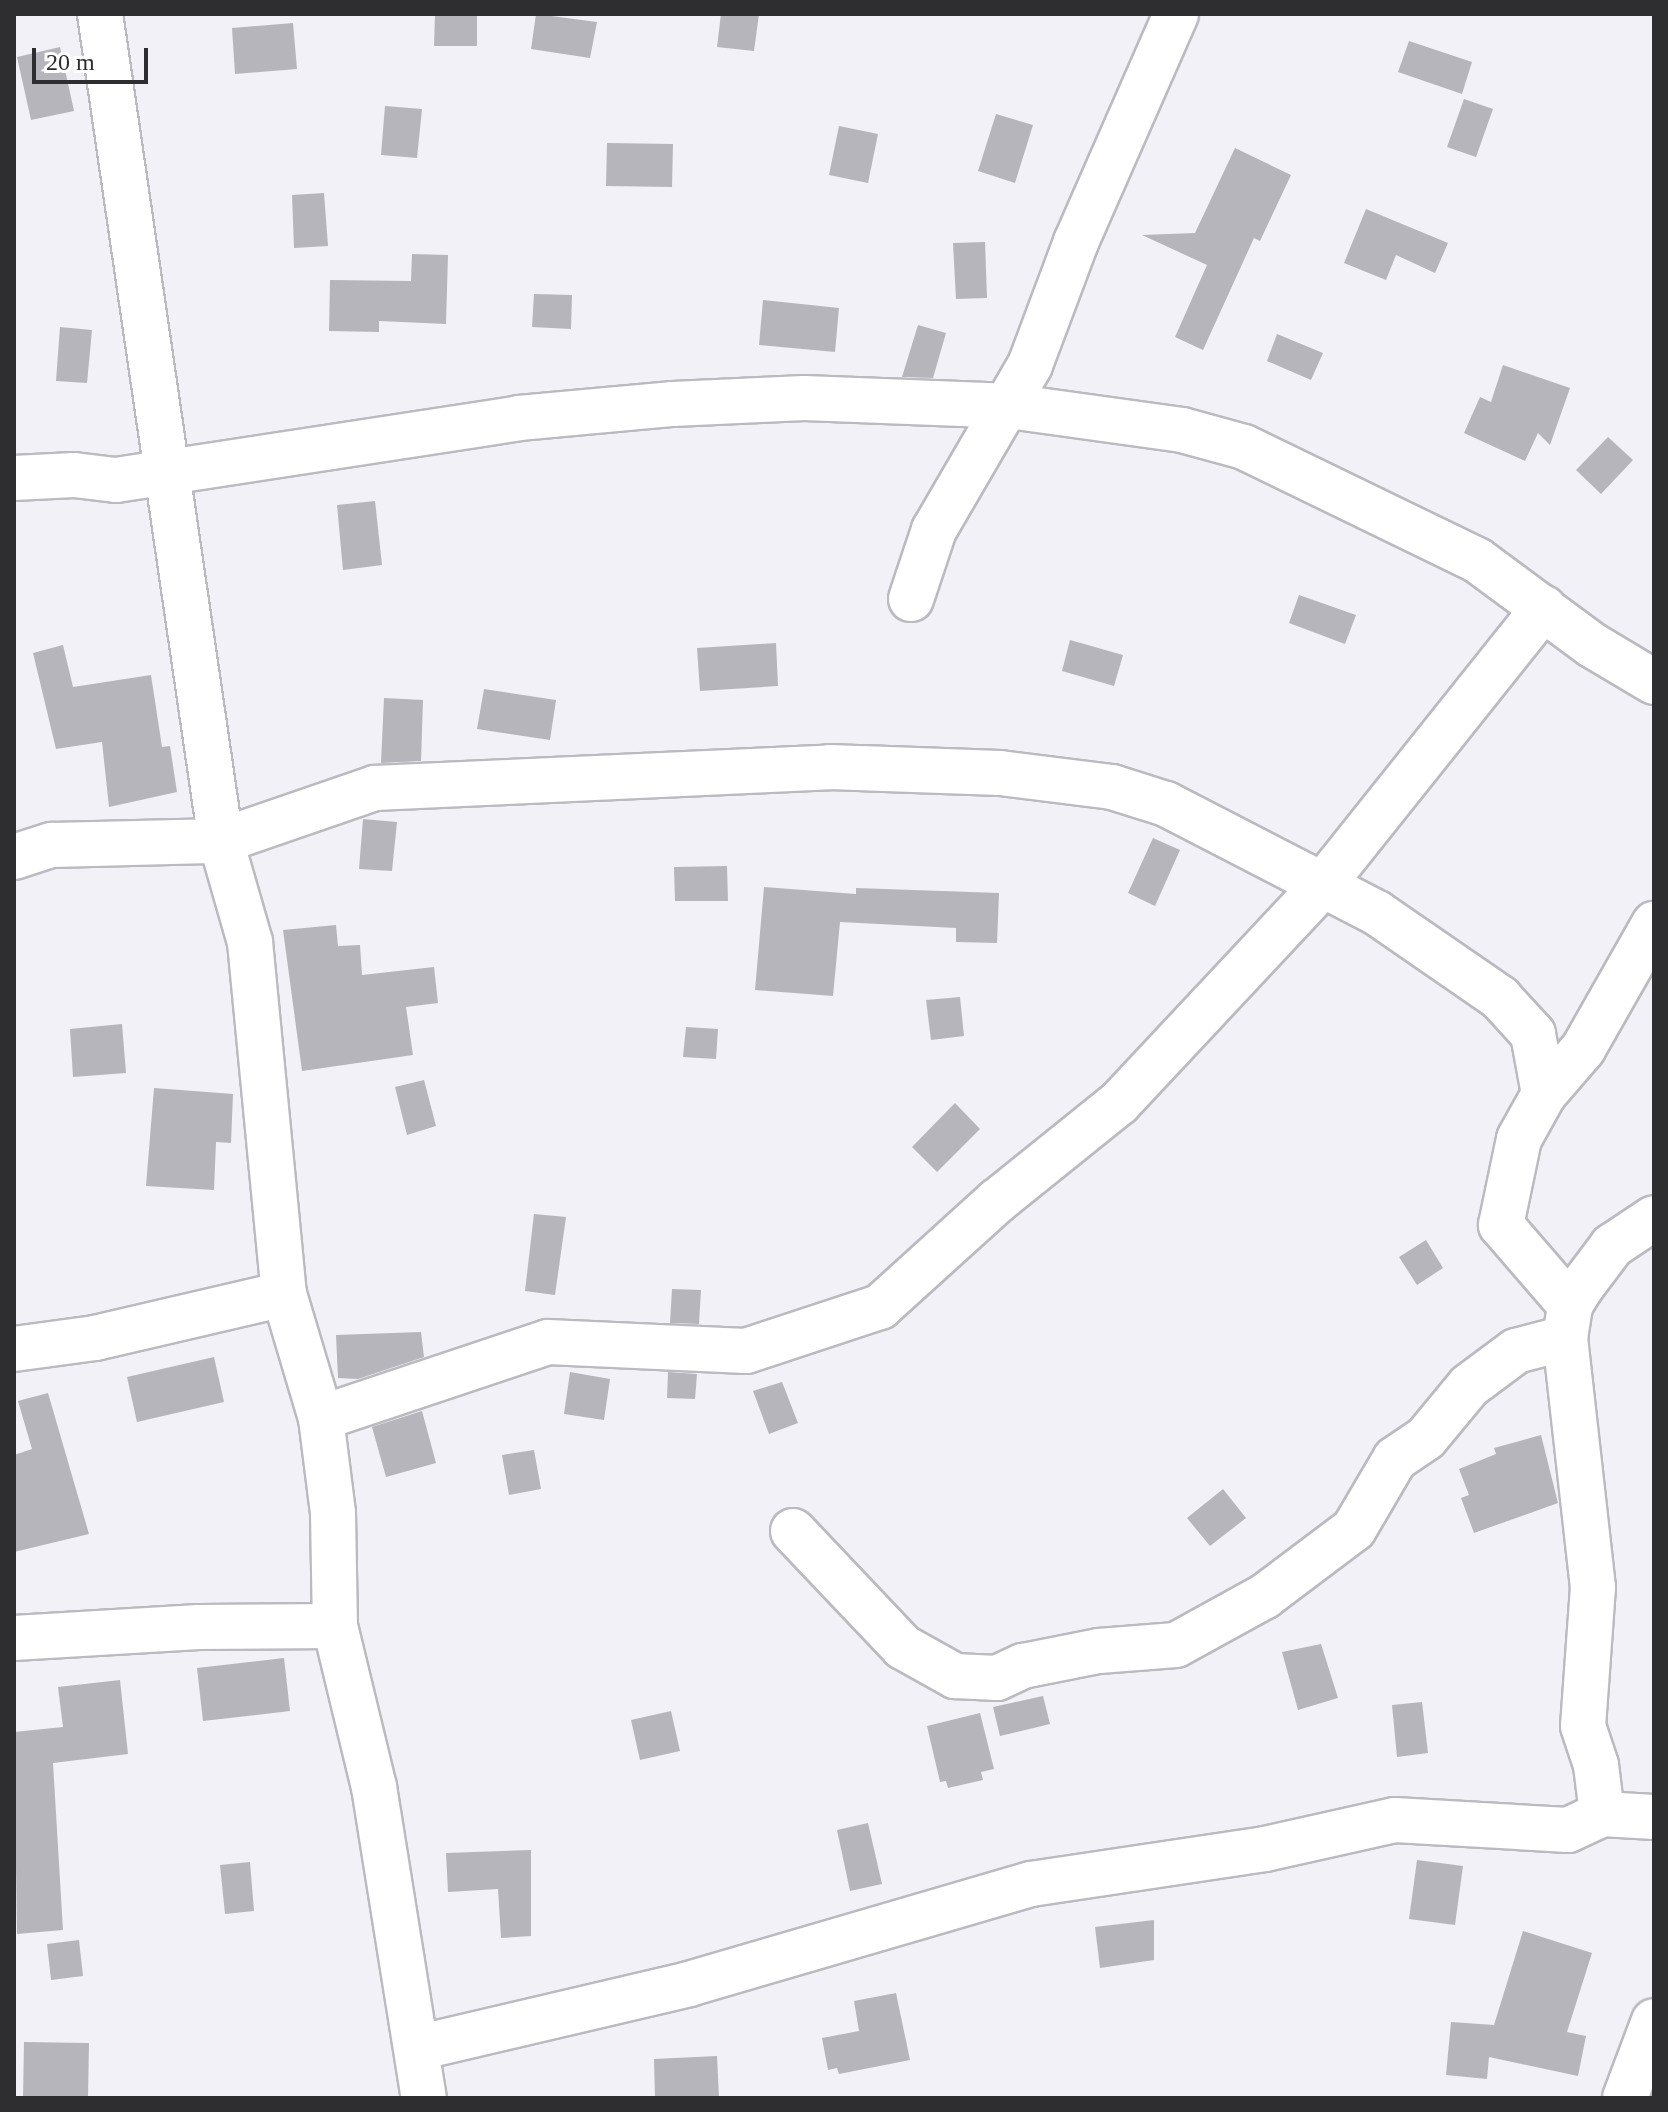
<!DOCTYPE html>
<html>
<head>
<meta charset="utf-8">
<style>
  body { margin:0 }
  #map { position:relative; width:1668px; height:2112px; overflow:hidden; background:#f1f1f7; font-family:Georgia,serif }
  div>[style] { position:absolute }
  .building>* { inset:0; background:#b5b5bb }
  .roads { filter:drop-shadow(2px 0 #babac0) drop-shadow(-2px 0 #babac0) drop-shadow(0 2px #babac0) drop-shadow(0 -2px #babac0) }
  .street>* { height:44px; margin:-22px; padding:0 22px; transform-origin:22px; border-radius:22px; background:#fff }
  span { translate:-50% -50%; white-space:nowrap; text-align:center; line-height:1.15; -webkit-text-stroke:6px #fff; paint-order:stroke }
  .frame { position:absolute; inset:0; border:16px solid #2e2e30; pointer-events:none }
  .scale { position:absolute; left:32px; top:48px; width:116px; height:36px; box-sizing:border-box; border:4px solid #2e2e30; border-top:0; padding-left:10px; font-size:24px; line-height:28px; white-space:nowrap; color:#2e2e30; -webkit-text-stroke:6px #fff; paint-order:stroke }
</style>
</head>
<body>
<div id="map">
  <div class="building">
    <i style="clip-path:polygon(435px 14px,477px 14px,477px 46px,434px 46px)"></i>
    <i style="clip-path:polygon(536px 14px,597px 22px,590px 58px,531px 49px)"></i>
    <i style="clip-path:polygon(721px 14px,759px 14px,754px 51px,717px 47px)"></i>
    <i style="clip-path:polygon(293px 23px,297px 69px,235px 74px,232px 28px)"></i>
    <i style="clip-path:polygon(1409px 41px,1472px 62px,1462px 94px,1398px 72px)"></i>
    <i style="clip-path:polygon(60px 47px,74px 111px,31px 120px,17px 57px)"></i>
    <i style="clip-path:polygon(1464px 99px,1493px 109px,1476px 157px,1447px 147px)"></i>
    <i style="clip-path:polygon(385px 106px,422px 109px,417px 158px,381px 155px)"></i>
    <i style="clip-path:polygon(996px 114px,1033px 125px,1015px 183px,978px 171px)"></i>
    <i style="clip-path:polygon(839px 126px,878px 134px,868px 183px,829px 175px)"></i>
    <i style="clip-path:polygon(607px 143px,673px 144px,672px 187px,606px 186px)"></i>
    <i style="clip-path:polygon(1235px 148px,1291px 175px,1260px 241px,1254px 238px,1203px 350px,1175px 337px,1207px 265px,1142px 235px,1195px 233px)"></i>
    <i style="clip-path:polygon(324px 193px,328px 246px,294px 248px,292px 195px)"></i>
    <i style="clip-path:polygon(1366px 209px,1448px 243px,1435px 273px,1396px 255px,1386px 280px,1344px 263px)"></i>
    <i style="clip-path:polygon(985px 242px,987px 298px,956px 299px,953px 243px)"></i>
    <i style="clip-path:polygon(412px 254px,448px 255px,446px 324px,379px 321px,379px 332px,329px 331px,330px 280px,411px 281px)"></i>
    <i style="clip-path:polygon(534px 294px,572px 295px,571px 329px,532px 327px)"></i>
    <i style="clip-path:polygon(763px 300px,839px 308px,835px 352px,759px 345px)"></i>
    <i style="clip-path:polygon(918px 325px,946px 333px,933px 378px,902px 377px)"></i>
    <i style="clip-path:polygon(60px 327px,92px 330px,87px 383px,56px 381px)"></i>
    <i style="clip-path:polygon(1277px 334px,1323px 353px,1311px 380px,1267px 361px)"></i>
    <i style="clip-path:polygon(1503px 365px,1570px 388px,1550px 445px,1538px 433px,1525px 461px,1464px 433px,1480px 397px,1491px 402px)"></i>
    <i style="clip-path:polygon(1608px 437px,1633px 460px,1601px 494px,1576px 470px)"></i>
    <i style="clip-path:polygon(375px 501px,382px 565px,343px 570px,337px 505px)"></i>
    <i style="clip-path:polygon(1299px 595px,1356px 615px,1345px 644px,1289px 623px)"></i>
    <i style="clip-path:polygon(1070px 640px,1123px 655px,1114px 686px,1062px 671px)"></i>
    <i style="clip-path:polygon(776px 643px,778px 686px,700px 691px,697px 648px)"></i>
    <i style="clip-path:polygon(63px 645px,73px 687px,151px 675px,162px 747px,170px 746px,177px 792px,109px 807px,102px 742px,56px 749px,33px 653px)"></i>
    <i style="clip-path:polygon(484px 689px,556px 700px,550px 740px,477px 729px)"></i>
    <i style="clip-path:polygon(384px 698px,423px 700px,421px 761px,381px 763px)"></i>
    <i style="clip-path:polygon(363px 819px,397px 822px,392px 871px,359px 869px)"></i>
    <i style="clip-path:polygon(1153px 838px,1180px 850px,1155px 906px,1128px 893px)"></i>
    <i style="clip-path:polygon(727px 866px,728px 901px,675px 901px,674px 867px)"></i>
    <i style="clip-path:polygon(764px 887px,856px 894px,856px 888px,999px 893px,997px 943px,956px 942px,956px 928px,840px 922px,833px 996px,755px 990px)"></i>
    <i style="clip-path:polygon(336px 925px,338px 946px,360px 945px,362px 975px,434px 967px,438px 1003px,406px 1007px,413px 1055px,302px 1071px,283px 930px)"></i>
    <i style="clip-path:polygon(960px 997px,964px 1036px,931px 1040px,926px 1000px)"></i>
    <i style="clip-path:polygon(122px 1024px,126px 1073px,73px 1077px,70px 1029px)"></i>
    <i style="clip-path:polygon(686px 1027px,718px 1029px,716px 1059px,683px 1057px)"></i>
    <i style="clip-path:polygon(424px 1080px,436px 1126px,407px 1135px,395px 1087px)"></i>
    <i style="clip-path:polygon(154px 1088px,233px 1094px,231px 1143px,216px 1142px,214px 1190px,146px 1186px)"></i>
    <i style="clip-path:polygon(955px 1103px,980px 1129px,937px 1172px,912px 1147px)"></i>
    <i style="clip-path:polygon(534px 1214px,566px 1217px,555px 1295px,525px 1291px)"></i>
    <i style="clip-path:polygon(1426px 1240px,1443px 1268px,1417px 1285px,1399px 1257px)"></i>
    <i style="clip-path:polygon(672px 1289px,701px 1290px,699px 1324px,670px 1323px)"></i>
    <i style="clip-path:polygon(421px 1332px,424px 1357px,358px 1379px,338px 1378px,336px 1335px)"></i>
    <i style="clip-path:polygon(214px 1357px,224px 1402px,137px 1422px,127px 1377px)"></i>
    <i style="clip-path:polygon(570px 1372px,610px 1379px,604px 1420px,564px 1414px)"></i>
    <i style="clip-path:polygon(668px 1372px,697px 1374px,695px 1399px,667px 1398px)"></i>
    <i style="clip-path:polygon(782px 1382px,798px 1423px,769px 1434px,753px 1391px)"></i>
    <i style="clip-path:polygon(48px 1393px,89px 1534px,14px 1552px,14px 1455px,32px 1449px,18px 1401px)"></i>
    <i style="clip-path:polygon(422px 1411px,436px 1463px,386px 1477px,372px 1427px)"></i>
    <i style="clip-path:polygon(1541px 1435px,1558px 1503px,1474px 1533px,1461px 1498px,1469px 1495px,1459px 1469px,1496px 1454px,1494px 1448px)"></i>
    <i style="clip-path:polygon(534px 1450px,541px 1489px,509px 1495px,502px 1455px)"></i>
    <i style="clip-path:polygon(1223px 1489px,1246px 1518px,1210px 1546px,1187px 1518px)"></i>
    <i style="clip-path:polygon(1321px 1644px,1338px 1698px,1298px 1710px,1282px 1652px)"></i>
    <i style="clip-path:polygon(284px 1658px,290px 1711px,203px 1721px,197px 1668px)"></i>
    <i style="clip-path:polygon(120px 1680px,128px 1754px,53px 1763px,63px 1930px,17px 1934px,14px 1732px,63px 1727px,58px 1687px)"></i>
    <i style="clip-path:polygon(1043px 1696px,1050px 1724px,1000px 1736px,993px 1707px)"></i>
    <i style="clip-path:polygon(1422px 1702px,1428px 1753px,1397px 1757px,1392px 1705px)"></i>
    <i style="clip-path:polygon(671px 1711px,680px 1751px,640px 1760px,631px 1720px)"></i>
    <i style="clip-path:polygon(980px 1713px,994px 1769px,981px 1772px,983px 1780px,948px 1788px,946px 1781px,940px 1782px,927px 1726px)"></i>
    <i style="clip-path:polygon(868px 1823px,882px 1884px,850px 1891px,837px 1830px)"></i>
    <i style="clip-path:polygon(531px 1850px,531px 1936px,501px 1938px,498px 1889px,448px 1892px,446px 1853px)"></i>
    <i style="clip-path:polygon(1417px 1860px,1463px 1866px,1455px 1925px,1409px 1919px)"></i>
    <i style="clip-path:polygon(250px 1862px,254px 1911px,225px 1914px,220px 1865px)"></i>
    <i style="clip-path:polygon(1154px 1920px,1154px 1960px,1100px 1968px,1095px 1927px)"></i>
    <i style="clip-path:polygon(1523px 1931px,1592px 1953px,1567px 2032px,1586px 2036px,1578px 2076px,1489px 2057px,1487px 2079px,1446px 2075px,1451px 2022px,1494px 2025px)"></i>
    <i style="clip-path:polygon(79px 1940px,83px 1976px,51px 1980px,47px 1944px)"></i>
    <i style="clip-path:polygon(896px 1993px,910px 2060px,839px 2074px,837px 2068px,828px 2070px,822px 2038px,859px 2031px,854px 2001px)"></i>
    <i style="clip-path:polygon(24px 2042px,89px 2043px,88px 2098px,23px 2098px)"></i>
    <i style="clip-path:polygon(717px 2056px,719px 2097px,655px 2098px,654px 2059px)"></i>
  </div>
  <div class="roads">
    <div class="street">
      <i style="left:100px;top:14px;width:836px;rotate:81.68deg"></i>
      <i style="left:221px;top:841px;width:105px;rotate:74deg"></i>
      <i style="left:250px;top:942px;width:354px;rotate:84.5deg"></i>
      <i style="left:284px;top:1294px;width:129px;rotate:73.4deg"></i>
      <i style="left:321px;top:1418px;width:96px;rotate:82.8deg"></i>
      <i style="left:333px;top:1513px;width:113px;rotate:89deg"></i>
      <i style="left:335px;top:1626px;width:166px;rotate:76.4deg"></i>
      <i style="left:374px;top:1787px;width:315px;rotate:80.9deg"></i>
      <i style="left:14px;top:478px;width:60px;rotate:-2.9deg"></i>
      <i style="left:74px;top:475px;width:42px;rotate:6.8deg"></i>
      <i style="left:116px;top:480px;width:408px;rotate:-8.7deg"></i>
      <i style="left:519px;top:418px;width:155px;rotate:-5.2deg"></i>
      <i style="left:673px;top:404px;width:131px;rotate:-2.6deg"></i>
      <i style="left:804px;top:398px;width:205px;rotate:2.2deg"></i>
      <i style="left:1009px;top:406px;width:175px;rotate:7.9deg"></i>
      <i style="left:1182px;top:430px;width:64px;rotate:15.3deg"></i>
      <i style="left:1244px;top:447px;width:259px;rotate:25.9deg"></i>
      <i style="left:1477px;top:560px;width:143px;rotate:36.5deg"></i>
      <i style="left:1592px;top:645px;width:72px;rotate:30.8deg"></i>
      <i style="left:911px;top:599px;width:73px;rotate:-71.6deg"></i>
      <i style="left:934px;top:530px;width:191px;rotate:-59.8deg"></i>
      <i style="left:1030px;top:365px;width:131px;rotate:-69.5deg"></i>
      <i style="left:1076px;top:242px;width:249px;rotate:-66.3deg"></i>
      <i style="left:14px;top:857px;width:40px;rotate:-18deg"></i>
      <i style="left:52px;top:845px;width:169px;rotate:-1.4deg"></i>
      <i style="left:221px;top:841px;width:163px;rotate:-19deg"></i>
      <i style="left:375px;top:788px;width:455px;rotate:-2.6deg"></i>
      <i style="left:830px;top:767px;width:170px;rotate:2deg"></i>
      <i style="left:1000px;top:773px;width:113px;rotate:7.1deg"></i>
      <i style="left:1112px;top:787px;width:57px;rotate:17.5deg"></i>
      <i style="left:1166px;top:804px;width:237px;rotate:27.3deg"></i>
      <i style="left:1377px;top:913px;width:150px;rotate:34.6deg"></i>
      <i style="left:1500px;top:998px;width:49px;rotate:47.5deg"></i>
      <i style="left:1533px;top:1034px;width:61px;rotate:79.6deg"></i>
      <i style="left:1544px;top:1094px;width:51px;rotate:119.1deg"></i>
      <i style="left:1519px;top:1139px;width:88px;rotate:101.8deg"></i>
      <i style="left:1501px;top:1225px;width:106px;rotate:49.2deg"></i>
      <i style="left:1544px;top:1094px;width:60px;rotate:-49.1deg"></i>
      <i style="left:1583px;top:1049px;width:144px;rotate:-60.4deg"></i>
      <i style="left:1565px;top:1338px;width:251px;rotate:83.6deg"></i>
      <i style="left:1593px;top:1587px;width:139px;rotate:94.1deg"></i>
      <i style="left:1583px;top:1726px;width:41px;rotate:71.6deg"></i>
      <i style="left:1596px;top:1765px;width:49px;rotate:83deg"></i>
      <i style="left:14px;top:1349px;width:82px;rotate:-7.7deg"></i>
      <i style="left:95px;top:1338px;width:194px;rotate:-13.1deg"></i>
      <i style="left:321px;top:1418px;width:239px;rotate:-18.5deg"></i>
      <i style="left:548px;top:1342px;width:198px;rotate:2.6deg"></i>
      <i style="left:746px;top:1351px;width:141px;rotate:-18.2deg"></i>
      <i style="left:880px;top:1307px;width:158px;rotate:-42.2deg"></i>
      <i style="left:997px;top:1201px;width:156px;rotate:-38.8deg"></i>
      <i style="left:1119px;top:1103px;width:296px;rotate:-46.9deg"></i>
      <i style="left:1321px;top:887px;width:357px;rotate:-51.4deg"></i>
      <i style="left:793px;top:1531px;width:160px;rotate:46.5deg"></i>
      <i style="left:903px;top:1647px;width:60px;rotate:29.1deg"></i>
      <i style="left:955px;top:1676px;width:42px;rotate:2.7deg"></i>
      <i style="left:997px;top:1678px;width:29px;rotate:-25deg"></i>
      <i style="left:1023px;top:1666px;width:77px;rotate:-11.2deg"></i>
      <i style="left:1099px;top:1651px;width:77px;rotate:-4.5deg"></i>
      <i style="left:1176px;top:1645px;width:102px;rotate:-28.8deg"></i>
      <i style="left:1265px;top:1596px;width:111px;rotate:-37deg"></i>
      <i style="left:1354px;top:1529px;width:81px;rotate:-59.6deg"></i>
      <i style="left:1395px;top:1459px;width:37px;rotate:-34deg"></i>
      <i style="left:1426px;top:1438px;width:67px;rotate:-50.4deg"></i>
      <i style="left:1469px;top:1386px;width:59px;rotate:-36.7deg"></i>
      <i style="left:1516px;top:1351px;width:51px;rotate:-14.9deg"></i>
      <i style="left:1565px;top:1338px;width:33px;rotate:-81deg"></i>
      <i style="left:1570px;top:1305px;width:22px;rotate:-58deg"></i>
      <i style="left:1582px;top:1286px;width:50px;rotate:-53.1deg"></i>
      <i style="left:1612px;top:1246px;width:50px;rotate:-33.7deg"></i>
      <i style="left:14px;top:1638px;width:185px;rotate:-3.4deg"></i>
      <i style="left:199px;top:1627px;width:136px;rotate:-0.4deg"></i>
      <i style="left:417px;top:2048px;width:279px;rotate:-13.2deg"></i>
      <i style="left:689px;top:1984px;width:356px;rotate:-16.3deg"></i>
      <i style="left:1031px;top:1884px;width:237px;rotate:-8.5deg"></i>
      <i style="left:1265px;top:1849px;width:133px;rotate:-12.6deg"></i>
      <i style="left:1395px;top:1820px;width:173px;rotate:3.3deg"></i>
      <i style="left:1568px;top:1830px;width:38px;rotate:-25deg"></i>
      <i style="left:1602px;top:1814px;width:52px;rotate:3.3deg"></i>
      <i style="left:1625px;top:2098px;width:82px;rotate:-69.4deg"></i>
    </div>
  </div>
  <div class="frame"></div>
  <div class="scale">20 m</div>
</div>
</body>
</html>
